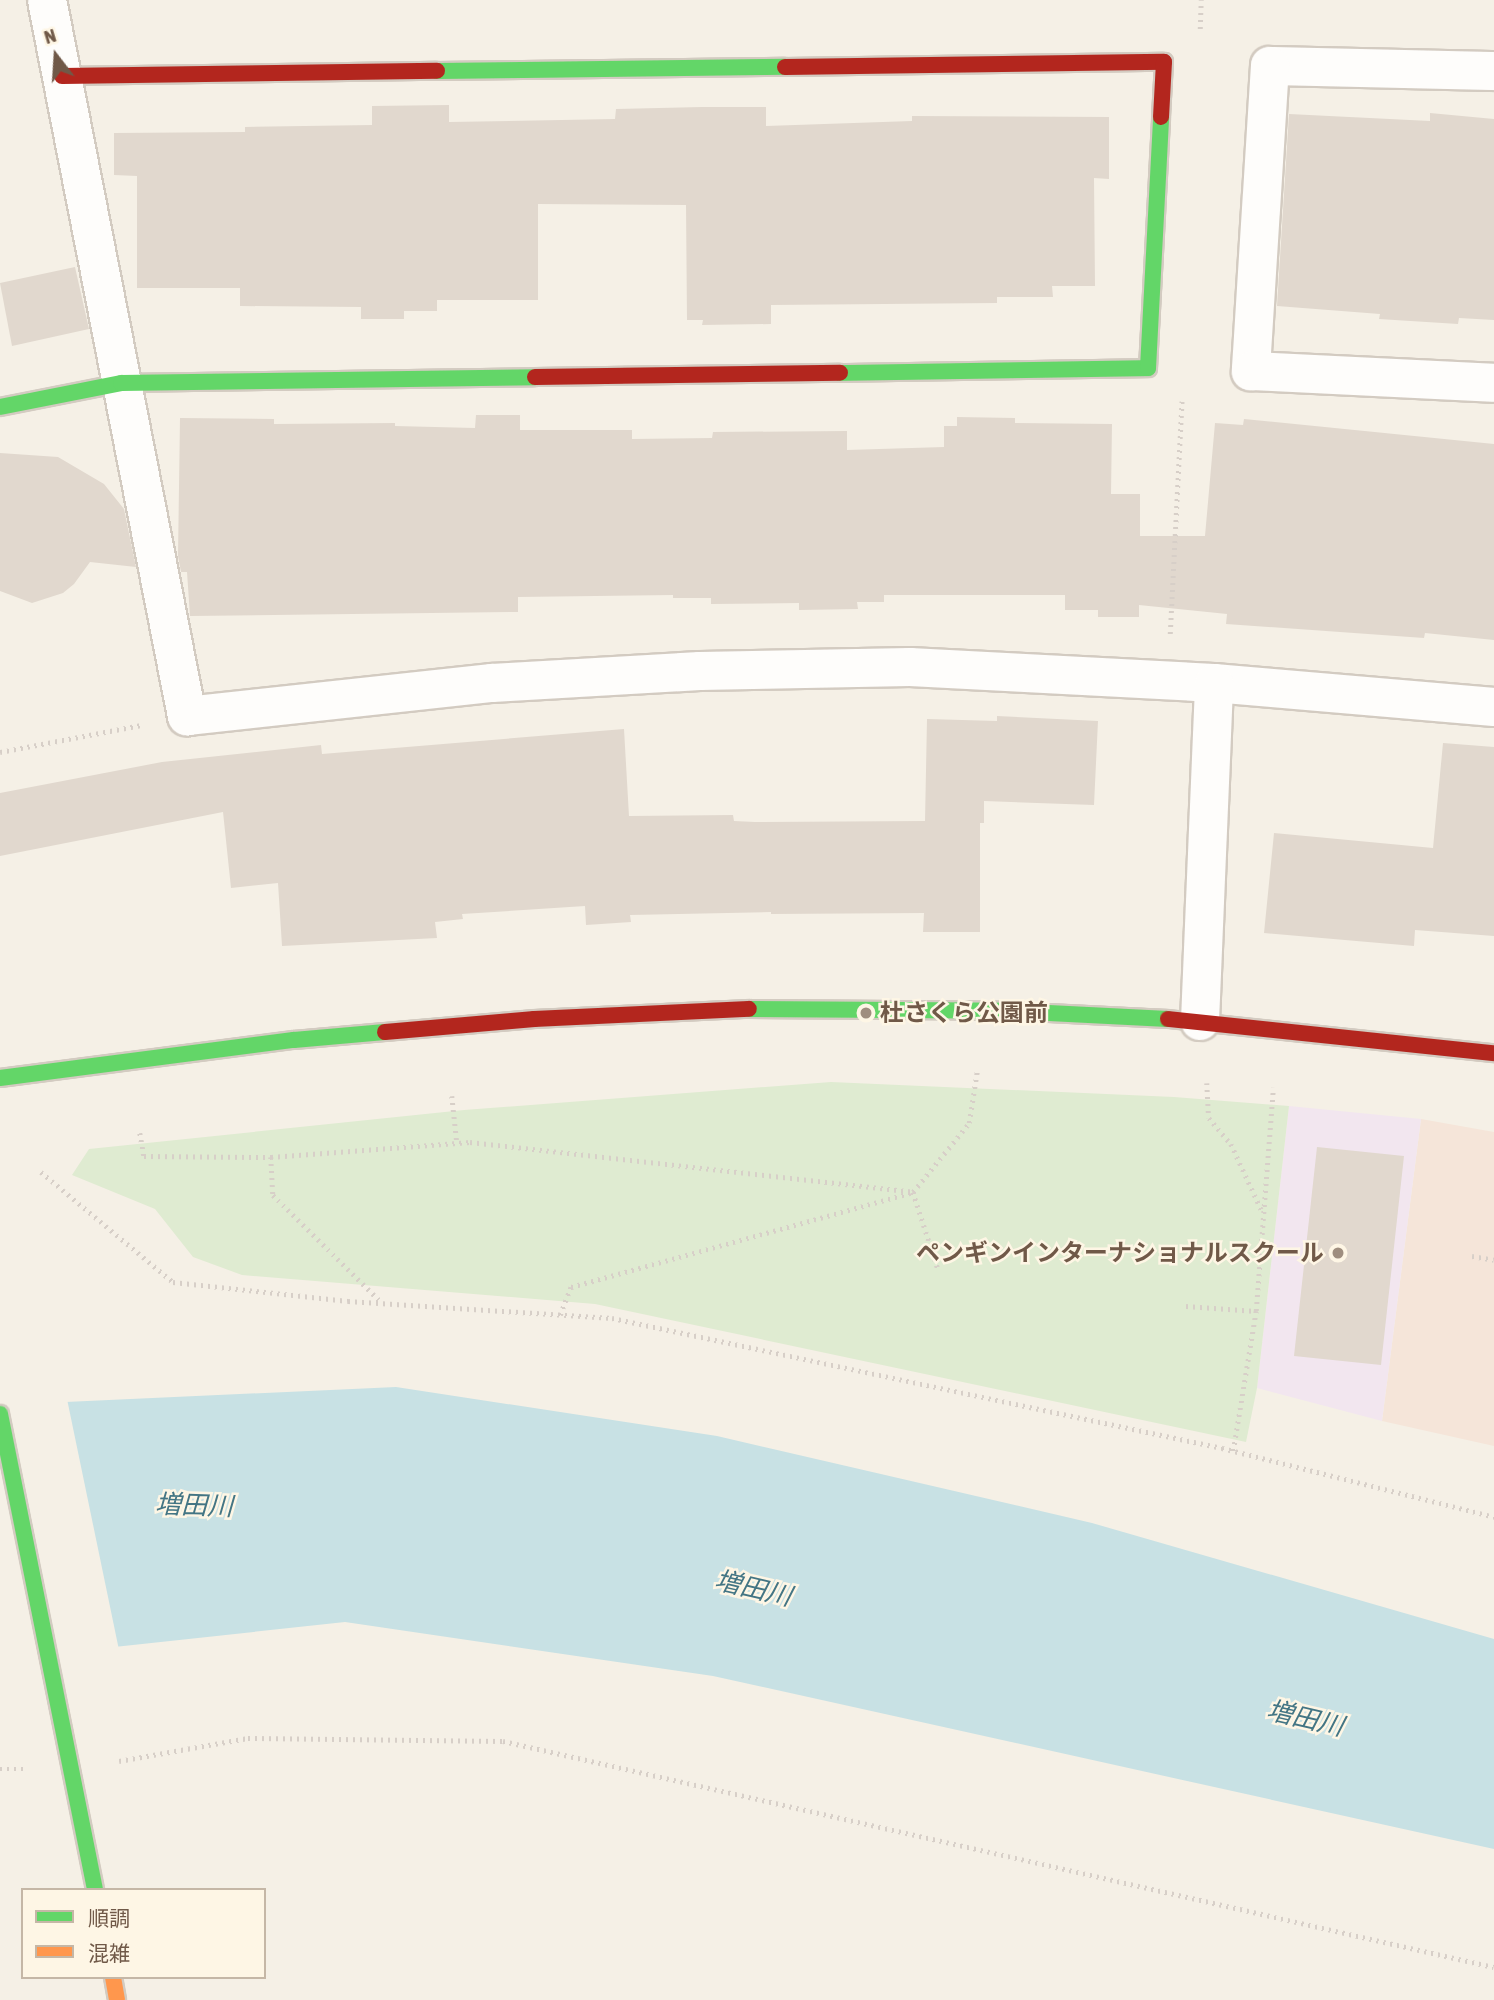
<!DOCTYPE html>
<html>
<head>
<meta charset="utf-8">
<style>
  body { margin:0 }
  #map { position:relative; width:1494px; height:2000px; overflow:hidden; background:#f5f0e6; font-family:"Asap Condensed","Noto Sans JP",sans-serif }
  div>[style] { position:absolute }
  .commercial>* { inset:0; background:#f5e5d9 }
  .education>* { inset:0; background:#f2e6ef }
  .green>* { inset:0; background:#dfebd1 }
  .water>* { inset:0; background:#c8e1e4 }
  .pier>* { inset:0; background:#f5f0e6 }
  .building>* { inset:0; background:#e1d8ce }
  .path>* { height:4.5px; margin-top:-2.25px; transform-origin:0; background:repeating-linear-gradient(90deg,#d7cfc8 0 2px,transparent 0 7px) }
  .roads { filter:drop-shadow(2px 0 #d3cbc1) drop-shadow(-2px 0 #d3cbc1) drop-shadow(0 2px #d3cbc1) drop-shadow(0 -2px #d3cbc1) }
  .street>* { height:38px; margin:-19px; padding:0 19px; transform-origin:19px; border-radius:19px; background:#fefdfb }
  .fast>* { height:16px; margin:-8px; padding:0 8px; transform-origin:8px; border-radius:8px; background:#63d668 }
  .slow>* { height:16px; margin:-8px; padding:0 8px; transform-origin:8px; border-radius:8px; background:#ff974d }
  .jam>* { height:16px; margin:-8px; padding:0 8px; transform-origin:8px; border-radius:8px; background:#b3261e }
  .dots>* { width:19px; height:19px; translate:-50% -50%; box-sizing:border-box; border:4px solid #fef6e5; border-radius:50% }
  span { translate:-50% -50%; white-space:nowrap; text-align:center; line-height:1.15; -webkit-text-stroke:5px #fef6e5; paint-order:stroke }
  .poi-label { font-size:24px; color:#705948; font-weight:700 }
  .left { translate:0 -50%; text-align:left }
  .right { translate:-100% -50%; text-align:right }
  .water-label { font-size:26px; color:#437584; font-style:italic }
  .legend { position:absolute; left:21px; top:1888px; width:245px; height:91px; box-sizing:border-box; background:#fef6e5; border:2px solid #c5b7a6; margin:0; padding:9px 12px; list-style:none; font-size:21px; color:#705948 }
  .legend li { display:flex; align-items:center; gap:14px; height:35px }
  .legend b { width:35px; border:2px solid #c5b7a6 }
  .north { position:absolute; left:21px; top:21px; width:70px; height:70px; -webkit-text-stroke:5px #fef6e5; paint-order:stroke; rotate:343deg; font-size:19px; font-weight:700; line-height:28px; text-align:center; color:#705948 }
  .north::after { content:''; display:block; margin:auto; width:24px; height:32px; background:#705948; clip-path:polygon(50% 0,100% 100%,50% 72%,0 100%) }
</style>
</head>
<body>
<div id="map">
  <div class="commercial">
    <i style="clip-path:polygon(1421px 1119px,1494px 1132px,1494px 1446px,1382px 1421px)"></i>
  </div>
  <div class="education">
    <i style="clip-path:polygon(1289px 1106px,1421px 1119px,1382px 1421px,1257px 1388px)"></i>
  </div>
  <div class="green">
    <i style="clip-path:polygon(831px 1082px,1174px 1097px,1289px 1106px,1257px 1388px,1246px 1442px,595px 1304px,242px 1275px,193px 1257px,155px 1209px,72px 1175px,89px 1149px,464px 1110px)"></i>
  </div>
  <div class="water">
    <i style="clip-path:polygon(396px 1387px,717px 1436px,1092px 1523px,1494px 1639px,1494px 1849px,713px 1676px,345px 1622px,105px 1648px,0 1405px)"></i>
  </div>
  <div class="pier">
    <i style="clip-path:polygon(67px 1399px,119px 1650px,0 1654px,0 1401px)"></i>
  </div>
  <div class="building">
    <i style="clip-path:polygon(449px 105px,449px 122px,615px 119px,616px 109px,702px 107px,766px 107px,766px 126px,912px 121px,912px 116px,1109px 117px,1109px 179px,1094px 178px,1095px 286px,1052px 286px,1053px 297px,997px 297px,997px 303px,771px 305px,771px 324px,702px 325px,703px 320px,687px 320px,686px 205px,538px 204px,538px 300px,437px 300px,437px 311px,404px 311px,404px 319px,361px 319px,361px 307px,240px 306px,240px 288px,137px 288px,137px 176px,114px 175px,114px 133px,245px 132px,245px 127px,372px 125px,372px 106px)"></i>
    <i style="clip-path:polygon(1430px 113px,1494px 119px,1494px 320px,1459px 318px,1458px 324px,1379px 319px,1380px 314px,1277px 306px,1289px 114px,1430px 121px)"></i>
    <i style="clip-path:polygon(75px 267px,89px 329px,12px 346px,0 283px)"></i>
    <i style="clip-path:polygon(476px 415px,520px 415px,520px 430px,632px 430px,632px 439px,712px 438px,713px 432px,847px 431px,847px 450px,944px 447px,944px 426px,957px 426px,957px 417px,1015px 418px,1015px 423px,1112px 424px,1111px 494px,1140px 494px,1140px 536px,1205px 536px,1215px 423px,1243px 425px,1244px 419px,1494px 444px,1494px 640px,1425px 633px,1424px 638px,1226px 624px,1227px 614px,1139px 605px,1139px 617px,1098px 617px,1098px 610px,1065px 610px,1065px 595px,884px 595px,884px 602px,857px 602px,858px 609px,799px 610px,799px 603px,711px 604px,711px 598px,673px 598px,673px 595px,518px 597px,518px 612px,190px 616px,187px 572px,181px 572px,178px 556px,180px 418px,274px 419px,274px 424px,395px 423px,395px 426px,475px 428px)"></i>
    <i style="clip-path:polygon(0 453px,58px 457px,104px 484px,124px 509px,136px 567px,90px 562px,74px 584px,63px 593px,32px 603px,0 591px)"></i>
    <i style="clip-path:polygon(997px 716px,1098px 721px,1094px 805px,984px 801px,984px 823px,980px 823px,980px 932px,923px 932px,924px 913px,771px 914px,771px 912px,630px 915px,631px 922px,586px 925px,585px 906px,462px 914px,463px 919px,435px 922px,437px 938px,282px 946px,278px 883px,231px 888px,223px 812px,0 856px,0 793px,162px 762px,321px 745px,322px 754px,624px 729px,629px 816px,733px 815px,734px 821px,755px 822px,925px 821px,927px 719px,997px 721px)"></i>
    <i style="clip-path:polygon(1443px 743px,1494px 747px,1494px 936px,1415px 930px,1414px 946px,1264px 933px,1274px 833px,1433px 848px)"></i>
    <i style="clip-path:polygon(1317px 1147px,1404px 1156px,1381px 1365px,1294px 1356px)"></i>
  </div>
  <div class="path">
    <i style="left:1200px;top:29px;width:29px;rotate:-88deg"></i>
    <i style="left:1170px;top:634px;width:233px;rotate:-87.1deg"></i>
    <i style="left:0;top:752px;width:144px;rotate:-10.8deg"></i>
    <i style="left:1207px;top:1083px;width:35px;rotate:87deg"></i>
    <i style="left:1209px;top:1118px;width:34px;rotate:50deg"></i>
    <i style="left:1231px;top:1144px;width:74px;rotate:65.2deg"></i>
    <i style="left:452px;top:1096px;width:47px;rotate:83.9deg"></i>
    <i style="left:140px;top:1133px;width:23px;rotate:80deg"></i>
    <i style="left:144px;top:1156px;width:127px;rotate:0.5deg"></i>
    <i style="left:271px;top:1157px;width:38px;rotate:87deg"></i>
    <i style="left:273px;top:1195px;width:151px;rotate:44.7deg"></i>
    <i style="left:271px;top:1157px;width:200px;rotate:-4.3deg"></i>
    <i style="left:470px;top:1142px;width:446px;rotate:6.4deg"></i>
    <i style="left:913px;top:1192px;width:89px;rotate:-50.9deg"></i>
    <i style="left:969px;top:1123px;width:52px;rotate:-81.1deg"></i>
    <i style="left:41px;top:1172px;width:172px;rotate:39.8deg"></i>
    <i style="left:173px;top:1282px;width:176px;rotate:6.2deg"></i>
    <i style="left:348px;top:1301px;width:265px;rotate:3.7deg"></i>
    <i style="left:612px;top:1318px;width:624px;rotate:12.03deg"></i>
    <i style="left:1222px;top:1448px;width:281px;rotate:14.2deg"></i>
    <i style="left:1472px;top:1256px;width:22px;rotate:10deg"></i>
    <i style="left:1186px;top:1306px;width:70px;rotate:4.1deg"></i>
    <i style="left:560px;top:1315px;width:30px;rotate:-69deg"></i>
    <i style="left:571px;top:1287px;width:355px;rotate:-15.5deg"></i>
    <i style="left:913px;top:1192px;width:81px;rotate:72deg"></i>
    <i style="left:1233px;top:1451px;width:142px;rotate:-80.7deg"></i>
    <i style="left:1256px;top:1311px;width:224px;rotate:-85.6deg"></i>
    <i style="left:119px;top:1761px;width:131px;rotate:-10.1deg"></i>
    <i style="left:248px;top:1738px;width:255px;rotate:0.7deg"></i>
    <i style="left:503px;top:1741px;width:1016px;rotate:12.85deg"></i>
    <i style="left:0;top:1769px;width:23px"></i>
  </div>
  <div class="roads">
    <div class="street">
      <i style="left:47px;top:0;width:730px;rotate:78.94deg"></i>
      <i style="left:187px;top:716px;width:307px;rotate:-6.2deg"></i>
      <i style="left:492px;top:683px;width:208px;rotate:-3.3deg"></i>
      <i style="left:700px;top:671px;width:210px;rotate:-1.1deg"></i>
      <i style="left:910px;top:667px;width:304px;rotate:3deg"></i>
      <i style="left:1214px;top:683px;width:281px;rotate:4.9deg"></i>
      <i style="left:1494px;top:71px;width:224px;rotate:-178.7deg"></i>
      <i style="left:1270px;top:66px;width:306px;rotate:93.6deg"></i>
      <i style="left:1251px;top:371px;width:243px;rotate:2.8deg"></i>
      <i style="left:1200px;top:1021px;width:338px;rotate:-87.6deg"></i>
    </div>
    <div class="fast">
      <i style="left:437px;top:71px;width:348px;rotate:-0.7deg"></i>
      <i style="left:840px;top:373px;width:308px;rotate:-0.9deg"></i>
      <i style="left:1148px;top:368px;width:251px;rotate:-87deg"></i>
      <i style="left:0;top:407px;width:123px;rotate:-11.2deg"></i>
      <i style="left:121px;top:383px;width:414px;rotate:-0.8deg"></i>
      <i style="left:749px;top:1009px;width:260px;rotate:0.4deg"></i>
      <i style="left:1009px;top:1011px;width:159px;rotate:2.9deg"></i>
      <i style="left:0;top:1078px;width:296px;rotate:-7.4deg"></i>
      <i style="left:294px;top:1040px;width:91px;rotate:-5deg"></i>
      <i style="left:0;top:1414px;width:485px;rotate:78.7deg"></i>
    </div>
    <div class="slow">
      <i style="left:113px;top:1977px;width:23px;rotate:80deg"></i>
    </div>
    <div class="jam">
      <i style="left:785px;top:67px;width:379px;rotate:-0.8deg"></i>
      <i style="left:1164px;top:62px;width:55px;rotate:93.1deg"></i>
      <i style="left:62px;top:76px;width:375px;rotate:-0.8deg"></i>
      <i style="left:535px;top:377px;width:305px;rotate:-0.8deg"></i>
      <i style="left:1168px;top:1019px;width:328px;rotate:6deg"></i>
      <i style="left:385px;top:1032px;width:150px;rotate:-5deg"></i>
      <i style="left:534px;top:1019px;width:215px;rotate:-2.7deg"></i>
    </div>
  </div>
  <div class="dots">
    <i style="left:866px;top:1013px;background:#9f8e7f"></i>
    <i style="left:1338px;top:1253px;background:#9f8e7f"></i>
  </div>
  <div class="poi-label">
    <span class="left" style="left:880px;top:1013px">杜さくら公園前</span>
    <span class="right" style="left:1324px;top:1253px">ペンギンインターナショナルスクール</span>
  </div>
  <div class="water-label">
    <span style="left:194px;top:1506px;rotate:2deg">増田川</span>
    <span style="left:753px;top:1589px;rotate:13deg">増田川</span>
    <span style="left:1305px;top:1719px;rotate:13deg">増田川</span>
  </div>
  <ul class="legend">
  <li><b style="height:9px;background:#63d668"></b>順調</li>
  <li><b style="height:9px;background:#ff974d"></b>混雑</li>
  </ul>
  <div class="north">N</div>
</div>
</body>
</html>
